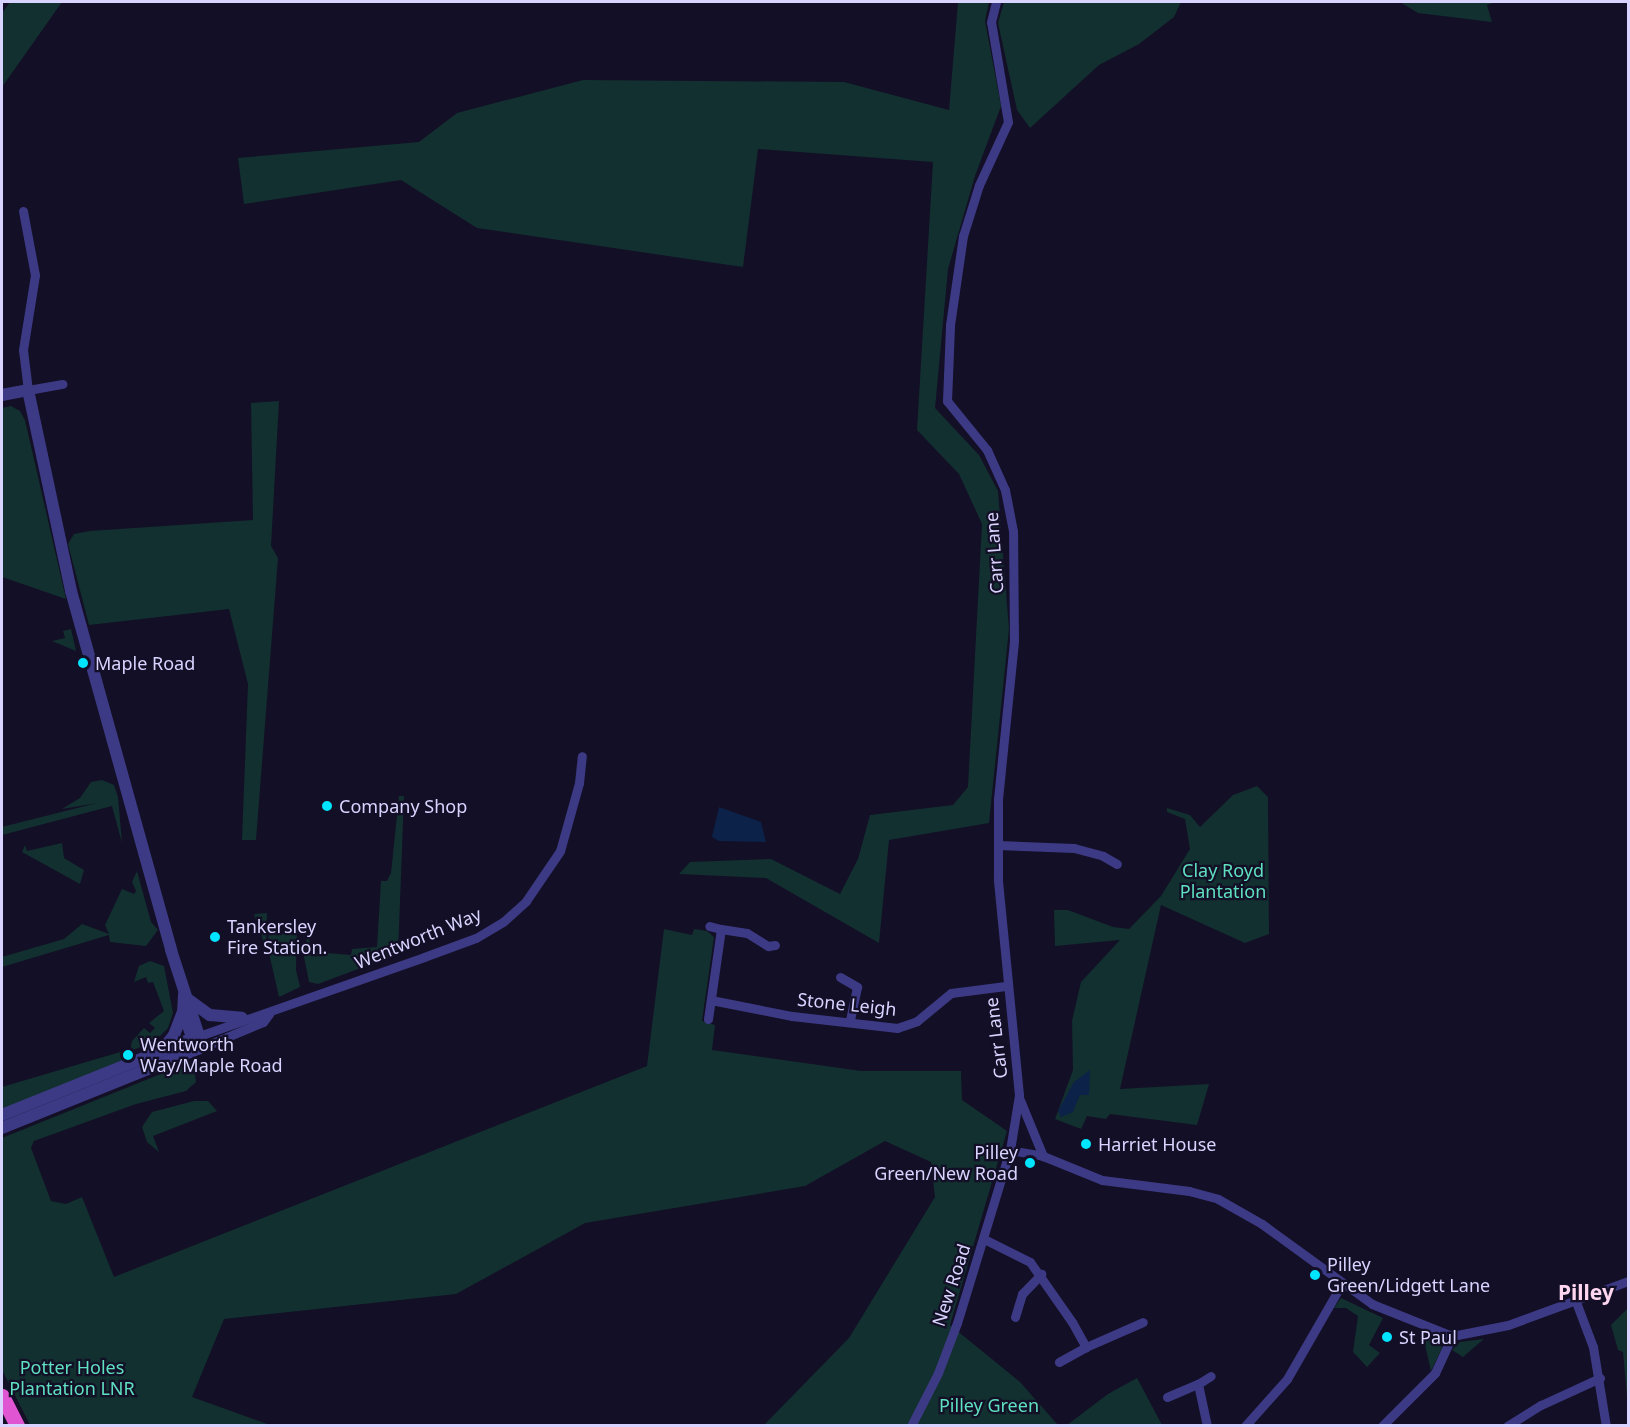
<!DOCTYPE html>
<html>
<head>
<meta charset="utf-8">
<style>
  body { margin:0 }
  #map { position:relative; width:1630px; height:1427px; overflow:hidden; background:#130f26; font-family:"Noto Sans",sans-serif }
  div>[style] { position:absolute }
  .green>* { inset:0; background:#12302f }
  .water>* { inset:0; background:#0c2248 }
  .minor>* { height:9px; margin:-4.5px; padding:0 4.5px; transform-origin:4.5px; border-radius:4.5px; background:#3d3a85 }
  .tertiary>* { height:12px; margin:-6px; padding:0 6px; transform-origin:6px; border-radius:6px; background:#3d3a85 }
  .trunk>* { height:15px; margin:-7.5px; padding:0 7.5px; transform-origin:7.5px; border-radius:7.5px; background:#e055d1 }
  .dots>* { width:16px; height:16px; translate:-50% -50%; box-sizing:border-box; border:3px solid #130f26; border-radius:50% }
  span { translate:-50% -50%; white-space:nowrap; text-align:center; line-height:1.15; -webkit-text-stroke:4.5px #130f26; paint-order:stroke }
  .street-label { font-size:18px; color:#d9d4ff }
  .poi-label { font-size:18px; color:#d9d4ff }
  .left { translate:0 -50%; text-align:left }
  .right { translate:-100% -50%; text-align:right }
  .park-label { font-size:18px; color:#5fe0c0 }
  .quarter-label { font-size:21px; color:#ffd6f0; font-weight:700 }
  .frame { position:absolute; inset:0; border:3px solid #d9d4ff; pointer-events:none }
</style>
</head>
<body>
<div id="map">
  <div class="green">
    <i style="clip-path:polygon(10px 2px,62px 2px,2px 87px,2px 13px)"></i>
    <i style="clip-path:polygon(958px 2px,989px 2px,985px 21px,1001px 106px,975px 176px,948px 269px,935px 408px,979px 455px,998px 491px,1009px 629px,989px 823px,889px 840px,879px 943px,766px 878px,679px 874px,690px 862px,771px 859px,840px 894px,858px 859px,870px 815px,953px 805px,968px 787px,982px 524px,959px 474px,917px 430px,933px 162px,758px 149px,743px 267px,477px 228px,401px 180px,244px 204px,238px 158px,419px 142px,457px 113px,583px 80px,844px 82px,949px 110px)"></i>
    <i style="clip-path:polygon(1004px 2px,1181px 2px,1174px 17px,1139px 44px,1099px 65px,1030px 128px,1017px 110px,998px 23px)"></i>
    <i style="clip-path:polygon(1400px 2px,1496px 2px,1487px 5px,1492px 22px,1418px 13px)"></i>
    <i style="clip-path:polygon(279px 401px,271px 546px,278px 558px,256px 840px,242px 840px,248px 684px,229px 609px,89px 625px,68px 544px,74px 534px,90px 531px,253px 520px,251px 403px)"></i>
    <i style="clip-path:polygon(11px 406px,20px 411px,25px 420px,66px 599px,2px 577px,2px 408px)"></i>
    <i style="clip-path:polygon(71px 629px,76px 651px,52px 641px,65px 638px,63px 631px)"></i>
    <i style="clip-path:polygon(102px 780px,114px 785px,118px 797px,122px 843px,112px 806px,2px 835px,2px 827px,97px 803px,62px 809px,80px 798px,91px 782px)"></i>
    <i style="clip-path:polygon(1257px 786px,1268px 797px,1269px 934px,1245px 943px,1161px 905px,1120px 1089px,1209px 1084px,1197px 1125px,1110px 1114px,1106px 1119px,1087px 1116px,1081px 1129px,1055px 1119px,1073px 1070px,1072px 1021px,1081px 982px,1120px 940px,1055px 946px,1054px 910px,1068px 910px,1113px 927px,1129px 929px,1161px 896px,1190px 849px,1185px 819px,1167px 812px,1167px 808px,1190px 815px,1200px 827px,1233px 795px)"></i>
    <i style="clip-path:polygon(399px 796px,404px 796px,398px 954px,318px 984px,309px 982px,304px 957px,308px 930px,310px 946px,315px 946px,315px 952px,351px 955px,352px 949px,377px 947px,381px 881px,387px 881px,391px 873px)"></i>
    <i style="clip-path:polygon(62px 843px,64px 858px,84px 870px,80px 884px,22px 852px,25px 845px,27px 851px)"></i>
    <i style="clip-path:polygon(137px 871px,151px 922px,158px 930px,146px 946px,110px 942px,109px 935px,2px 967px,2px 957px,64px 939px,82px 924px,109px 934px,105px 925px,122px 889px,134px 894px,136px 891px,132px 882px)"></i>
    <i style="clip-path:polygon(267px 913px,266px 949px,254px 914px)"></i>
    <i style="clip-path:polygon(268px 926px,274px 926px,274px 933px,294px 935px,297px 929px,296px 970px,300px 987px,279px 997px,269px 953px)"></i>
    <i style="clip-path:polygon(664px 929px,692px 935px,694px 929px,707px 931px,714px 937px,702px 1021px,715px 1025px,712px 1050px,861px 1071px,961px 1071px,962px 1100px,1007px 1131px,950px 1325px,1020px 1382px,1058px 1425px,764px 1425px,849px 1338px,935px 1197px,931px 1162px,885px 1141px,805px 1186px,585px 1223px,456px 1294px,224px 1319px,192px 1397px,270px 1425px,30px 1425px,2px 1370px,2px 1138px,178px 1067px,194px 1068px,196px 1082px,186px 1091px,136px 1104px,34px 1141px,31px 1148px,51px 1201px,66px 1204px,82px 1197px,114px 1277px,647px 1066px)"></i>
    <i style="clip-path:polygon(150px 961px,164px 966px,173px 1013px,168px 1028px,154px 1042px,130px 1051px,132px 1041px,144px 1028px,150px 1033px,155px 1028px,149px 1023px,164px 1011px,153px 982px,148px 983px,146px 977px,134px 982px,139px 966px)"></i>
    <i style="clip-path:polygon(127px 1050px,126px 1059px,2px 1110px,2px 1087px)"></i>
    <i style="clip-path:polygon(194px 1101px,208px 1101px,217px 1111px,153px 1136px,159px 1152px,147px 1142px,142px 1127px,152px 1112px)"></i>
    <i style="clip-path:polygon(1341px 1298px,1383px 1318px,1369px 1345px,1380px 1353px,1367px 1367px,1353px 1352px,1358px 1316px,1346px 1308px,1334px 1308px)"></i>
    <i style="clip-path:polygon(1628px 1308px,1628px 1397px,1627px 1397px,1623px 1352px,1618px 1350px,1611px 1325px)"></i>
    <i style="clip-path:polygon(1428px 1335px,1441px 1342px,1442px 1348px,1431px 1371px,1425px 1345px)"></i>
    <i style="clip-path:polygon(1484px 1339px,1463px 1357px,1452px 1350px,1460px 1342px)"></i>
    <i style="clip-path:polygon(1137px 1378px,1162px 1425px,1067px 1425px,1108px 1394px)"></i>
  </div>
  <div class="water">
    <i style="clip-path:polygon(719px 807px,761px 822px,766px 842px,719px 841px,712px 837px)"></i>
    <i style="clip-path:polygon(1090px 1070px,1089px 1095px,1080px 1095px,1073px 1112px,1061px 1117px,1058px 1111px,1074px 1082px)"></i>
  </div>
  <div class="minor">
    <i style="left:23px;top:211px;width:65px;rotate:79.4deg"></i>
    <i style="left:35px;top:275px;width:76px;rotate:99.1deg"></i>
    <i style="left:23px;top:350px;width:40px;rotate:82.9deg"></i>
    <i style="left:28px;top:390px;width:35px;rotate:-10deg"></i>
    <i style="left:998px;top:845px;width:76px;rotate:2.3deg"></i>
    <i style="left:1074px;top:848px;width:30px;rotate:15deg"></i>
    <i style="left:1103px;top:856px;width:16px;rotate:30deg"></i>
    <i style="left:721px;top:929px;width:26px;rotate:9deg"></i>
    <i style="left:747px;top:933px;width:25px;rotate:32deg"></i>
    <i style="left:768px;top:946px;width:7px;rotate:-8deg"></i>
    <i style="left:840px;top:977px;width:20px;rotate:30deg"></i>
    <i style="left:857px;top:987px;width:35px;rotate:102deg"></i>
    <i style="left:711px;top:1000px;width:83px;rotate:11.2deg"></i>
    <i style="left:792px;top:1016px;width:106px;rotate:6.5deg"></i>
    <i style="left:897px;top:1028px;width:21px;rotate:-19deg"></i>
    <i style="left:917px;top:1021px;width:44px;rotate:-39.5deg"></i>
    <i style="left:951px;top:993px;width:55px;rotate:-7.3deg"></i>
    <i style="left:708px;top:1019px;width:91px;rotate:-81.8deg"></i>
    <i style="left:721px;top:929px;width:12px;rotate:-166deg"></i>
    <i style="left:199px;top:1036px;width:238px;rotate:-19.3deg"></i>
    <i style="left:424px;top:957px;width:55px;rotate:-20.1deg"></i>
    <i style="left:476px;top:938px;width:31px;rotate:-31deg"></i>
    <i style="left:503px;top:922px;width:31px;rotate:-42deg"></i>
    <i style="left:526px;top:901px;width:60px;rotate:-55.8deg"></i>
    <i style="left:560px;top:851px;width:71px;rotate:-74.4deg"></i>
    <i style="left:579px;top:783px;width:27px;rotate:-84deg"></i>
    <i style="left:198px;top:1049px;width:70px;rotate:-22.6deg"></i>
    <i style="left:263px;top:1022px;width:10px;rotate:-53deg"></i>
    <i style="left:1020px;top:1100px;width:61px;rotate:67.7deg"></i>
    <i style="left:1010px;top:1150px;width:34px;rotate:10deg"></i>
    <i style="left:1043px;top:1156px;width:64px;rotate:22.1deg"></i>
    <i style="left:1102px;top:1180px;width:88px;rotate:7.2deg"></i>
    <i style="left:1189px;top:1191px;width:30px;rotate:15deg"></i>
    <i style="left:1218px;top:1199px;width:51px;rotate:29.6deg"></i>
    <i style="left:1262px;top:1224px;width:136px;rotate:36deg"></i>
    <i style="left:1372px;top:1304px;width:86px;rotate:21.8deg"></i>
    <i style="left:1452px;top:1336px;width:57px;rotate:-11.1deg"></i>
    <i style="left:1508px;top:1325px;width:128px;rotate:-20.1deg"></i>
    <i style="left:984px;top:1239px;width:51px;rotate:26.6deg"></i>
    <i style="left:1030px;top:1262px;width:73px;rotate:55deg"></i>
    <i style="left:1072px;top:1322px;width:29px;rotate:61deg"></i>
    <i style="left:1086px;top:1347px;width:31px;rotate:151deg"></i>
    <i style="left:1576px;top:1302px;width:48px;rotate:69.3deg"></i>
    <i style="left:1593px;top:1347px;width:80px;rotate:80.7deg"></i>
    <i style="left:1015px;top:1317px;width:24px;rotate:-73deg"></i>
    <i style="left:1022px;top:1294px;width:28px;rotate:-46deg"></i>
    <i style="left:1086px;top:1347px;width:62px;rotate:-23.7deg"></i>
    <i style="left:1198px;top:1384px;width:15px;rotate:-32deg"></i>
    <i style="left:1167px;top:1397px;width:34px;rotate:-23deg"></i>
    <i style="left:1198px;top:1384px;width:43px;rotate:77.9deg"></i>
    <i style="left:911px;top:1426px;width:59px;rotate:-63deg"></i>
    <i style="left:938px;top:1373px;width:53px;rotate:-69.2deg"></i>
    <i style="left:957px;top:1323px;width:181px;rotate:-73deg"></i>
    <i style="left:1010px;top:1150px;width:56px;rotate:-80.7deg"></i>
    <i style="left:1019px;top:1095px;width:217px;rotate:-95.6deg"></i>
    <i style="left:998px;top:879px;width:80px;rotate:-90deg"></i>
    <i style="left:998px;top:799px;width:159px;rotate:-84.2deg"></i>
    <i style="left:1014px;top:641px;width:110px;rotate:-90.5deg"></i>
    <i style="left:1013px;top:531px;width:42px;rotate:-101deg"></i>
    <i style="left:1005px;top:490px;width:44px;rotate:-114.2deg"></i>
    <i style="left:987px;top:450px;width:63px;rotate:-129.2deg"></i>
    <i style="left:947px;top:401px;width:76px;rotate:-87.7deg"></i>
    <i style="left:950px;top:325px;width:90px;rotate:-81.7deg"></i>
    <i style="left:963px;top:236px;width:53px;rotate:-72.6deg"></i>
    <i style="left:979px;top:185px;width:69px;rotate:-65.3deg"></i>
    <i style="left:1008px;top:122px;width:101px;rotate:-99.6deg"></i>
    <i style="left:991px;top:22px;width:21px;rotate:-76deg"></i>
    <i style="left:1245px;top:1426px;width:63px;rotate:-48.2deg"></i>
    <i style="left:1287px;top:1379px;width:108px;rotate:-60.1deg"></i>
    <i style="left:1382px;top:1426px;width:75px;rotate:-45deg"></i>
    <i style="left:1435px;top:1373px;width:41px;rotate:-65.3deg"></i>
    <i style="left:1507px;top:1426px;width:40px;rotate:-32deg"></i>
    <i style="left:1541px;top:1405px;width:65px;rotate:-24.6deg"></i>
  </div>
  <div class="tertiary">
    <i style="left:2px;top:395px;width:26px;rotate:-11deg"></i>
    <i style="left:28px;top:390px;width:206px;rotate:77.9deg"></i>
    <i style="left:71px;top:591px;width:373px;rotate:74.4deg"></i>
    <i style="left:171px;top:950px;width:90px;rotate:72deg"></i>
    <i style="left:199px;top:1036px;width:13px;rotate:94deg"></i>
    <i style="left:184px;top:995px;width:17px;rotate:93deg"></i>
    <i style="left:183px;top:1012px;width:35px;rotate:70deg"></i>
    <i style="left:189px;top:1000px;width:26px;rotate:36deg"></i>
    <i style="left:210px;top:1015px;width:32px;rotate:5deg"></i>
    <i style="left:162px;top:1050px;width:19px;rotate:-51deg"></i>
    <i style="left:174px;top:1035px;width:25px;rotate:-69deg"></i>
    <i style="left:2px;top:1115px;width:212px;rotate:-21.9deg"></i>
    <i style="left:2px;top:1128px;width:211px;rotate:-22deg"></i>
  </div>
  <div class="trunk">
    <i style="left:2px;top:1396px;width:34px;rotate:63deg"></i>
  </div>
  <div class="dots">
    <i style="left:83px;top:663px;background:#00e5ff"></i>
    <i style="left:327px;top:806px;background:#00e5ff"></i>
    <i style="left:215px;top:937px;background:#00e5ff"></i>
    <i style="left:128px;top:1055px;background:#00e5ff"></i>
    <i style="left:1086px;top:1144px;background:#00e5ff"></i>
    <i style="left:1030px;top:1163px;background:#00e5ff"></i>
    <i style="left:1315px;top:1275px;background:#00e5ff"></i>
    <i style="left:1387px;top:1337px;background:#00e5ff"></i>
  </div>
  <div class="street-label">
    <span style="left:994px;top:553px;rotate:-94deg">Carr Lane</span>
    <span style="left:418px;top:938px;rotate:-22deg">Wentworth Way</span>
    <span style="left:847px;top:1004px;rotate:6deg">Stone Leigh</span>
    <span style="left:996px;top:1038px;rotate:-97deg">Carr Lane</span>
    <span style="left:951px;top:1285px;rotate:-72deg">New Road</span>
  </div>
  <div class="poi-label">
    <span class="left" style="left:95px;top:663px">Maple Road</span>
    <span class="left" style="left:339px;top:806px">Company Shop</span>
    <span class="left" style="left:227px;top:937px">Tankersley<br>Fire Station.</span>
    <span class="left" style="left:140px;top:1055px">Wentworth<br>Way/Maple Road</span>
    <span class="left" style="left:1098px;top:1144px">Harriet House</span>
    <span class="right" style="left:1018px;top:1163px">Pilley<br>Green/New Road</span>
    <span class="left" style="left:1327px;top:1275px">Pilley<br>Green/Lidgett Lane</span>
    <span class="left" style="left:1399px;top:1337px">St Paul</span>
  </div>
  <div class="park-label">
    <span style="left:1223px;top:881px">Clay Royd<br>Plantation</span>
    <span style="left:72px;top:1378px">Potter Holes<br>Plantation LNR</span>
    <span style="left:989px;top:1405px">Pilley Green</span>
  </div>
  <div class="quarter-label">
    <span style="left:1586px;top:1292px">Pilley</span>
  </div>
  <div class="frame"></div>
</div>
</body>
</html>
